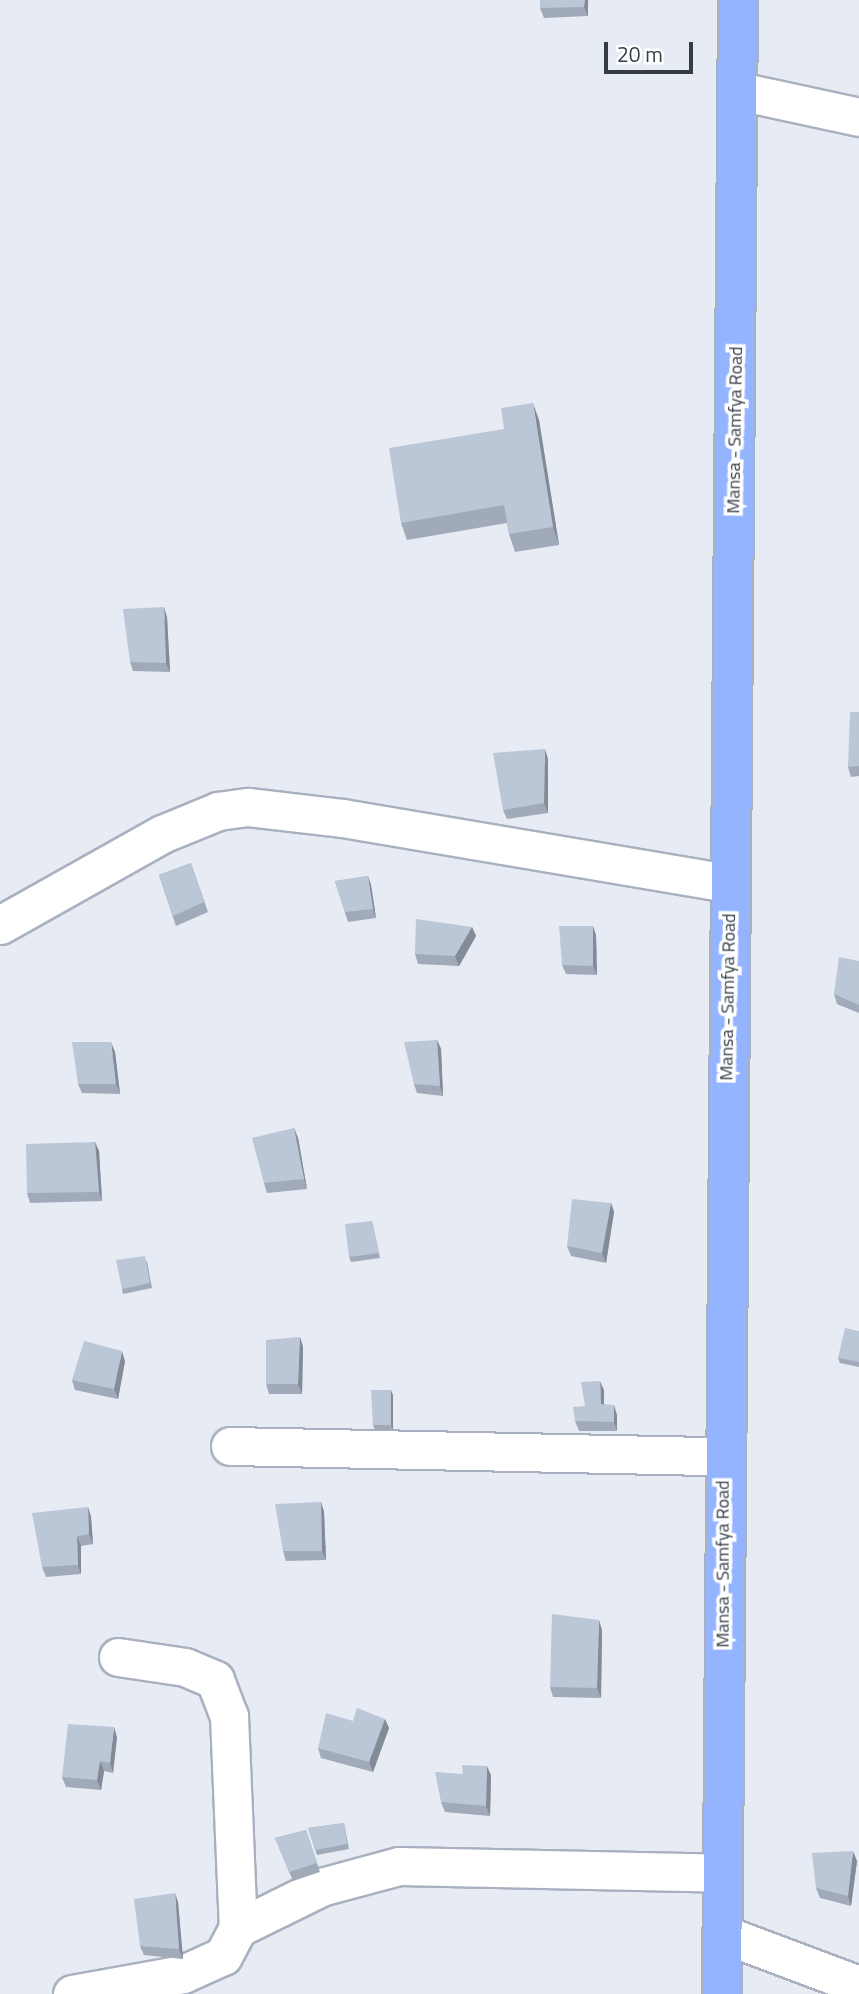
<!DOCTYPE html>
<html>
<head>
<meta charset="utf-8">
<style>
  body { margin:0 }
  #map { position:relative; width:859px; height:1994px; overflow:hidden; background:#e7ebf4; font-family:"Titillium Web",sans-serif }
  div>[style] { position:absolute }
  .roads { filter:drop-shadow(2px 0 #a9b1c0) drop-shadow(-2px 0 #a9b1c0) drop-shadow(0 2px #a9b1c0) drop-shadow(0 -2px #a9b1c0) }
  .minor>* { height:37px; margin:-18.5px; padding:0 18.5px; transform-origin:18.5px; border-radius:18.5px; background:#fff }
  .major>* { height:38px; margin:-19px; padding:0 19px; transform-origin:19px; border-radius:19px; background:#95b4ff }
  .wall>* { inset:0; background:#a1aab9 }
  .shaded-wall>* { inset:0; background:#838b96 }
  .building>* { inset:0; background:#bbc6d7 }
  span { translate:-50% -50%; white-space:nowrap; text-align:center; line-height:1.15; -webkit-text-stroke:7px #fff; paint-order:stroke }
  .street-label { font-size:18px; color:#353d48 }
  .scale { position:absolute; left:604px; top:42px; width:89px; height:32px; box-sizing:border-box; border:4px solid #353d48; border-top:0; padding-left:9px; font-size:21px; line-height:24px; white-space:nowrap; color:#353d48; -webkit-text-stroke:5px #fff; paint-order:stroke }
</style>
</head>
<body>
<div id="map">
  <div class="roads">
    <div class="minor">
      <i style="left:739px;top:91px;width:123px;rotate:12.2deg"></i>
      <i style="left:0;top:925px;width:186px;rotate:-29.3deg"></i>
      <i style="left:162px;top:834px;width:61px;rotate:-22.3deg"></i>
      <i style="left:218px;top:811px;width:30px;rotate:-8deg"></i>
      <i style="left:248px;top:807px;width:96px;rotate:6.6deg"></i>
      <i style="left:343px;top:818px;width:391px;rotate:9.6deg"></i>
      <i style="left:230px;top:1446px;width:493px;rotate:1.2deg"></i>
      <i style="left:118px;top:1657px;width:68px;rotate:8.5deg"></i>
      <i style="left:185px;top:1667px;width:33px;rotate:23deg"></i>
      <i style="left:215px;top:1680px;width:39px;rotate:69deg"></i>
      <i style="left:229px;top:1716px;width:212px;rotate:87.6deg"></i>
      <i style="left:723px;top:1934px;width:145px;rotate:20.6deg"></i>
      <i style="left:72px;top:1994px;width:113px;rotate:-10.2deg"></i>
      <i style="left:183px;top:1974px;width:44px;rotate:-24.2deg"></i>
      <i style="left:223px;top:1956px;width:32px;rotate:-62deg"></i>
      <i style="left:238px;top:1928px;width:93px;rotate:-26.3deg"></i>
      <i style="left:321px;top:1887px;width:81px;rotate:-15.1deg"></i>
      <i style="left:399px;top:1866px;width:324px;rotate:1.2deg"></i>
    </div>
    <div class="major">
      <i style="left:722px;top:1994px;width:1994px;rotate:-89.54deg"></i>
    </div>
  </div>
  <div class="wall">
    <i style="clip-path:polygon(540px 0,588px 0,588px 16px,544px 18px,540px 8px)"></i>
    <i style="clip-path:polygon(539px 420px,559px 545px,515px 552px,509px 534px,507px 523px,407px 540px,401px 523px,504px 429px)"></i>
    <i style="clip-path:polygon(167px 617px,170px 672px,133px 671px,130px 662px)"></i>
    <i style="clip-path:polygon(859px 712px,859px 776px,851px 777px,848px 767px)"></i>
    <i style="clip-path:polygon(548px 759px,548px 813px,507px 819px,503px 810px)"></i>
    <i style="clip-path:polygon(191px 863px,208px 912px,176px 926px,159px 875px)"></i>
    <i style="clip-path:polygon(368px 876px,371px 885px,376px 918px,348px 922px,335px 881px)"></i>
    <i style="clip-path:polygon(472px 927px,476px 936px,459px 966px,418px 964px,415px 954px)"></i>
    <i style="clip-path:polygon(596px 935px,597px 975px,566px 974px,562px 965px)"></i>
    <i style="clip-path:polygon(859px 961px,859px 1013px,837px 1004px,834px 994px)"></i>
    <i style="clip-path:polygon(437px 1040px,441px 1049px,443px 1096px,417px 1093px,414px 1084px)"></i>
    <i style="clip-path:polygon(115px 1052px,120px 1094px,82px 1093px,78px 1084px)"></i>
    <i style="clip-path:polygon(294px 1128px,298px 1138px,307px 1189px,267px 1193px,264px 1183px)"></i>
    <i style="clip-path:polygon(95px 1142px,99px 1151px,102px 1201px,30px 1203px,27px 1193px)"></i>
    <i style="clip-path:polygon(611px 1203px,614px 1212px,606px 1263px,571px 1256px,567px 1246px)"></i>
    <i style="clip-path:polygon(372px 1221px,380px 1258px,351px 1262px,349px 1257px)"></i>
    <i style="clip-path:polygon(147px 1261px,152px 1288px,123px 1294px,122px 1289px)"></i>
    <i style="clip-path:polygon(859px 1331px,859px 1367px,840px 1363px,838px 1358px)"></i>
    <i style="clip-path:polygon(300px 1337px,303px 1347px,302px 1394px,269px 1394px,266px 1384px)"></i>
    <i style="clip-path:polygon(125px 1361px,118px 1399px,75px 1390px,72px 1380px)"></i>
    <i style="clip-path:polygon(604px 1390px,604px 1404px,617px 1415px,617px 1431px,579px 1431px,575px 1421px,585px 1406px)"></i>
    <i style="clip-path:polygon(393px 1395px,393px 1430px,375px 1430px,373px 1425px)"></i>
    <i style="clip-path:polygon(321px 1502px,324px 1512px,326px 1560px,286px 1561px,283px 1551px)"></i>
    <i style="clip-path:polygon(88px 1507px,91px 1517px,93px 1544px,81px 1546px,81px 1574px,46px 1577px,42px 1567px)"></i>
    <i style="clip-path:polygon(602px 1630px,601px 1698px,553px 1697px,550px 1687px)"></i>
    <i style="clip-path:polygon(385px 1719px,389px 1728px,373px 1772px,321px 1758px,318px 1748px)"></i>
    <i style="clip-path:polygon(117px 1737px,113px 1773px,104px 1771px,101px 1790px,66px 1787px,62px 1777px)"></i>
    <i style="clip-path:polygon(491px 1775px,490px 1816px,445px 1812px,441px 1802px)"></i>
    <i style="clip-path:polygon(344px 1823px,349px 1849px,317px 1855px,308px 1828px)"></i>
    <i style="clip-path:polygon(306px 1830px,320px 1872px,293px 1881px,275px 1838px)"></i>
    <i style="clip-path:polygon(857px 1861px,851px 1906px,820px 1898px,816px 1888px)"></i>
    <i style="clip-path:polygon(178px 1902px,183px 1959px,144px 1955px,140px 1946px)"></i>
  </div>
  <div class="shaded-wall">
    <i style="clip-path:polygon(585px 0,588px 0,588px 16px,584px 7px)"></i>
    <i style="clip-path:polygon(533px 403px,539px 420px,559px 545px,553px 527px)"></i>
    <i style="clip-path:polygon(164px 607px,167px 617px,170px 672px,166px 663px)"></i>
    <i style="clip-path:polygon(545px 749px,548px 759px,548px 813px,544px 803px)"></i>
    <i style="clip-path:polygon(368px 876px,371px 885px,376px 918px,373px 909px)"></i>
    <i style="clip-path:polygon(593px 926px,596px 935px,597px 975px,593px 966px)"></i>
    <i style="clip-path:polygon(472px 927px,476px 936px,459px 966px,455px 956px)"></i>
    <i style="clip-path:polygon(437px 1040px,441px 1049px,443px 1096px,440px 1086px)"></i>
    <i style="clip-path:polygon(111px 1042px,115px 1052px,120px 1094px,116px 1084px)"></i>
    <i style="clip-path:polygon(294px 1128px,298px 1138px,307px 1189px,304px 1179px)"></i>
    <i style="clip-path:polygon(95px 1142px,99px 1151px,102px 1201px,99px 1192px)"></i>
    <i style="clip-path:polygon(611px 1203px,614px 1212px,606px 1263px,602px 1253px)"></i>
    <i style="clip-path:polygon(300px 1337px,303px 1347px,302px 1394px,298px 1384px)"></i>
    <i style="clip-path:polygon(122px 1351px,125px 1361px,118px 1399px,114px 1389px)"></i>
    <i style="clip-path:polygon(600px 1381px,604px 1390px,604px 1414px,601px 1404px)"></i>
    <i style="clip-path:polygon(391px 1390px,393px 1395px,393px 1430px,391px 1425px)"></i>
    <i style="clip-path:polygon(614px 1405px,617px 1415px,617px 1431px,614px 1422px)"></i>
    <i style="clip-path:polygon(321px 1502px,324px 1512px,326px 1560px,322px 1551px)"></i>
    <i style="clip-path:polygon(88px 1507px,91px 1517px,93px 1544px,89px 1534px)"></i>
    <i style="clip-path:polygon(77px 1536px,81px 1546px,81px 1574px,78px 1565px)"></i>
    <i style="clip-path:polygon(599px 1620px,602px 1630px,601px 1698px,597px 1688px)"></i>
    <i style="clip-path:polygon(385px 1719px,389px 1728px,373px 1772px,369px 1762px)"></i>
    <i style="clip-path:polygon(114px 1727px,117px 1737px,113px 1773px,110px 1763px)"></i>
    <i style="clip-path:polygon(100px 1761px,104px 1771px,101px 1790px,97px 1780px)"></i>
    <i style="clip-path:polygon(487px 1766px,491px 1775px,490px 1816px,486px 1806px)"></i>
    <i style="clip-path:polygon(853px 1851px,857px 1861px,851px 1906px,848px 1896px)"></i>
    <i style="clip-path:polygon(175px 1893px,178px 1902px,183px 1959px,179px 1949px)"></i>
  </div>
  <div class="building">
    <i style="clip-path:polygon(540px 0,585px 0,584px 7px,540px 8px)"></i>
    <i style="clip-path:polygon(533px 403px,553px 527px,509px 534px,504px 505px,401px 523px,389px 448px,504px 429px,501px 408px)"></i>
    <i style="clip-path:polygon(164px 607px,166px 663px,130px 662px,123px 609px)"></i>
    <i style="clip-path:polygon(850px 712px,859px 712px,859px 766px,848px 767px)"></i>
    <i style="clip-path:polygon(545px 749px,544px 803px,503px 810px,493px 753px)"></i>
    <i style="clip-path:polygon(191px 863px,204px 902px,173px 916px,159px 875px)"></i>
    <i style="clip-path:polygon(368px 876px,373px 909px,345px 912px,335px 881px)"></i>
    <i style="clip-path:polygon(416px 919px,472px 927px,455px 956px,415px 954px)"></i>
    <i style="clip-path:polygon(559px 926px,593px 926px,593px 966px,562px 965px)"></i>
    <i style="clip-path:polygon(839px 957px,859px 961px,859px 1005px,834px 994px)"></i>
    <i style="clip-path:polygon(437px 1040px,440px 1086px,414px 1084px,404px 1042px)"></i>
    <i style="clip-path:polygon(72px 1042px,111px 1042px,116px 1084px,78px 1084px)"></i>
    <i style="clip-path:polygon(294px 1128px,304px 1179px,264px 1183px,252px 1138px)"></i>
    <i style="clip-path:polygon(95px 1142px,99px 1192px,27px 1193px,26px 1144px)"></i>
    <i style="clip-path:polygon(572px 1199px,611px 1203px,602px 1253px,567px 1246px)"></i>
    <i style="clip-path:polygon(372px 1221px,379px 1253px,349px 1257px,345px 1224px)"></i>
    <i style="clip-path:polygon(145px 1256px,150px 1283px,122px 1289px,116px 1260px)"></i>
    <i style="clip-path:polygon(845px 1328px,859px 1331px,859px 1362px,838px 1358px)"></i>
    <i style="clip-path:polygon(300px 1337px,298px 1384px,266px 1384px,266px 1340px)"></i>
    <i style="clip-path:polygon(84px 1341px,122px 1351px,114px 1389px,72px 1380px)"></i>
    <i style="clip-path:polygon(600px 1381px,601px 1404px,614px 1405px,614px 1422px,575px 1421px,573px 1407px,585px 1406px,581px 1382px)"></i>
    <i style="clip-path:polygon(371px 1390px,391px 1390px,391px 1425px,373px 1425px)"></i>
    <i style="clip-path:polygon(321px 1502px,322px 1551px,283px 1551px,275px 1504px)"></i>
    <i style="clip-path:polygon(88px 1507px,89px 1534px,77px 1536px,78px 1565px,42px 1567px,32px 1513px)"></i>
    <i style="clip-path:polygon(552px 1614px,599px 1620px,597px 1688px,550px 1687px)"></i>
    <i style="clip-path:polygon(357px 1708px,385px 1719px,369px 1762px,318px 1748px,326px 1713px,353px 1721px)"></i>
    <i style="clip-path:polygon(68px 1724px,114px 1727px,110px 1763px,100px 1761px,97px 1780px,62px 1777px)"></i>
    <i style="clip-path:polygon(462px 1765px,487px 1766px,486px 1806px,441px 1802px,435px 1772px,463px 1774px)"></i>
    <i style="clip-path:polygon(344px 1823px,347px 1844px,315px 1850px,308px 1828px)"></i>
    <i style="clip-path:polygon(306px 1830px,317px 1863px,289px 1872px,275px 1838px)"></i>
    <i style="clip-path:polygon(853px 1851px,848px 1896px,816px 1888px,812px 1853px)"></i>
    <i style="clip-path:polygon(175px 1893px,179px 1949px,140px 1946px,134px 1899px)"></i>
  </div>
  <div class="street-label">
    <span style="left:735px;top:430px;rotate:-89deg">Mansa - Samfya Road</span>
    <span style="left:728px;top:997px;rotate:-89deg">Mansa - Samfya Road</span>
    <span style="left:723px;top:1564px;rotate:-90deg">Mansa - Samfya Road</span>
  </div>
  <div class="scale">20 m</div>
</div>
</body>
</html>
